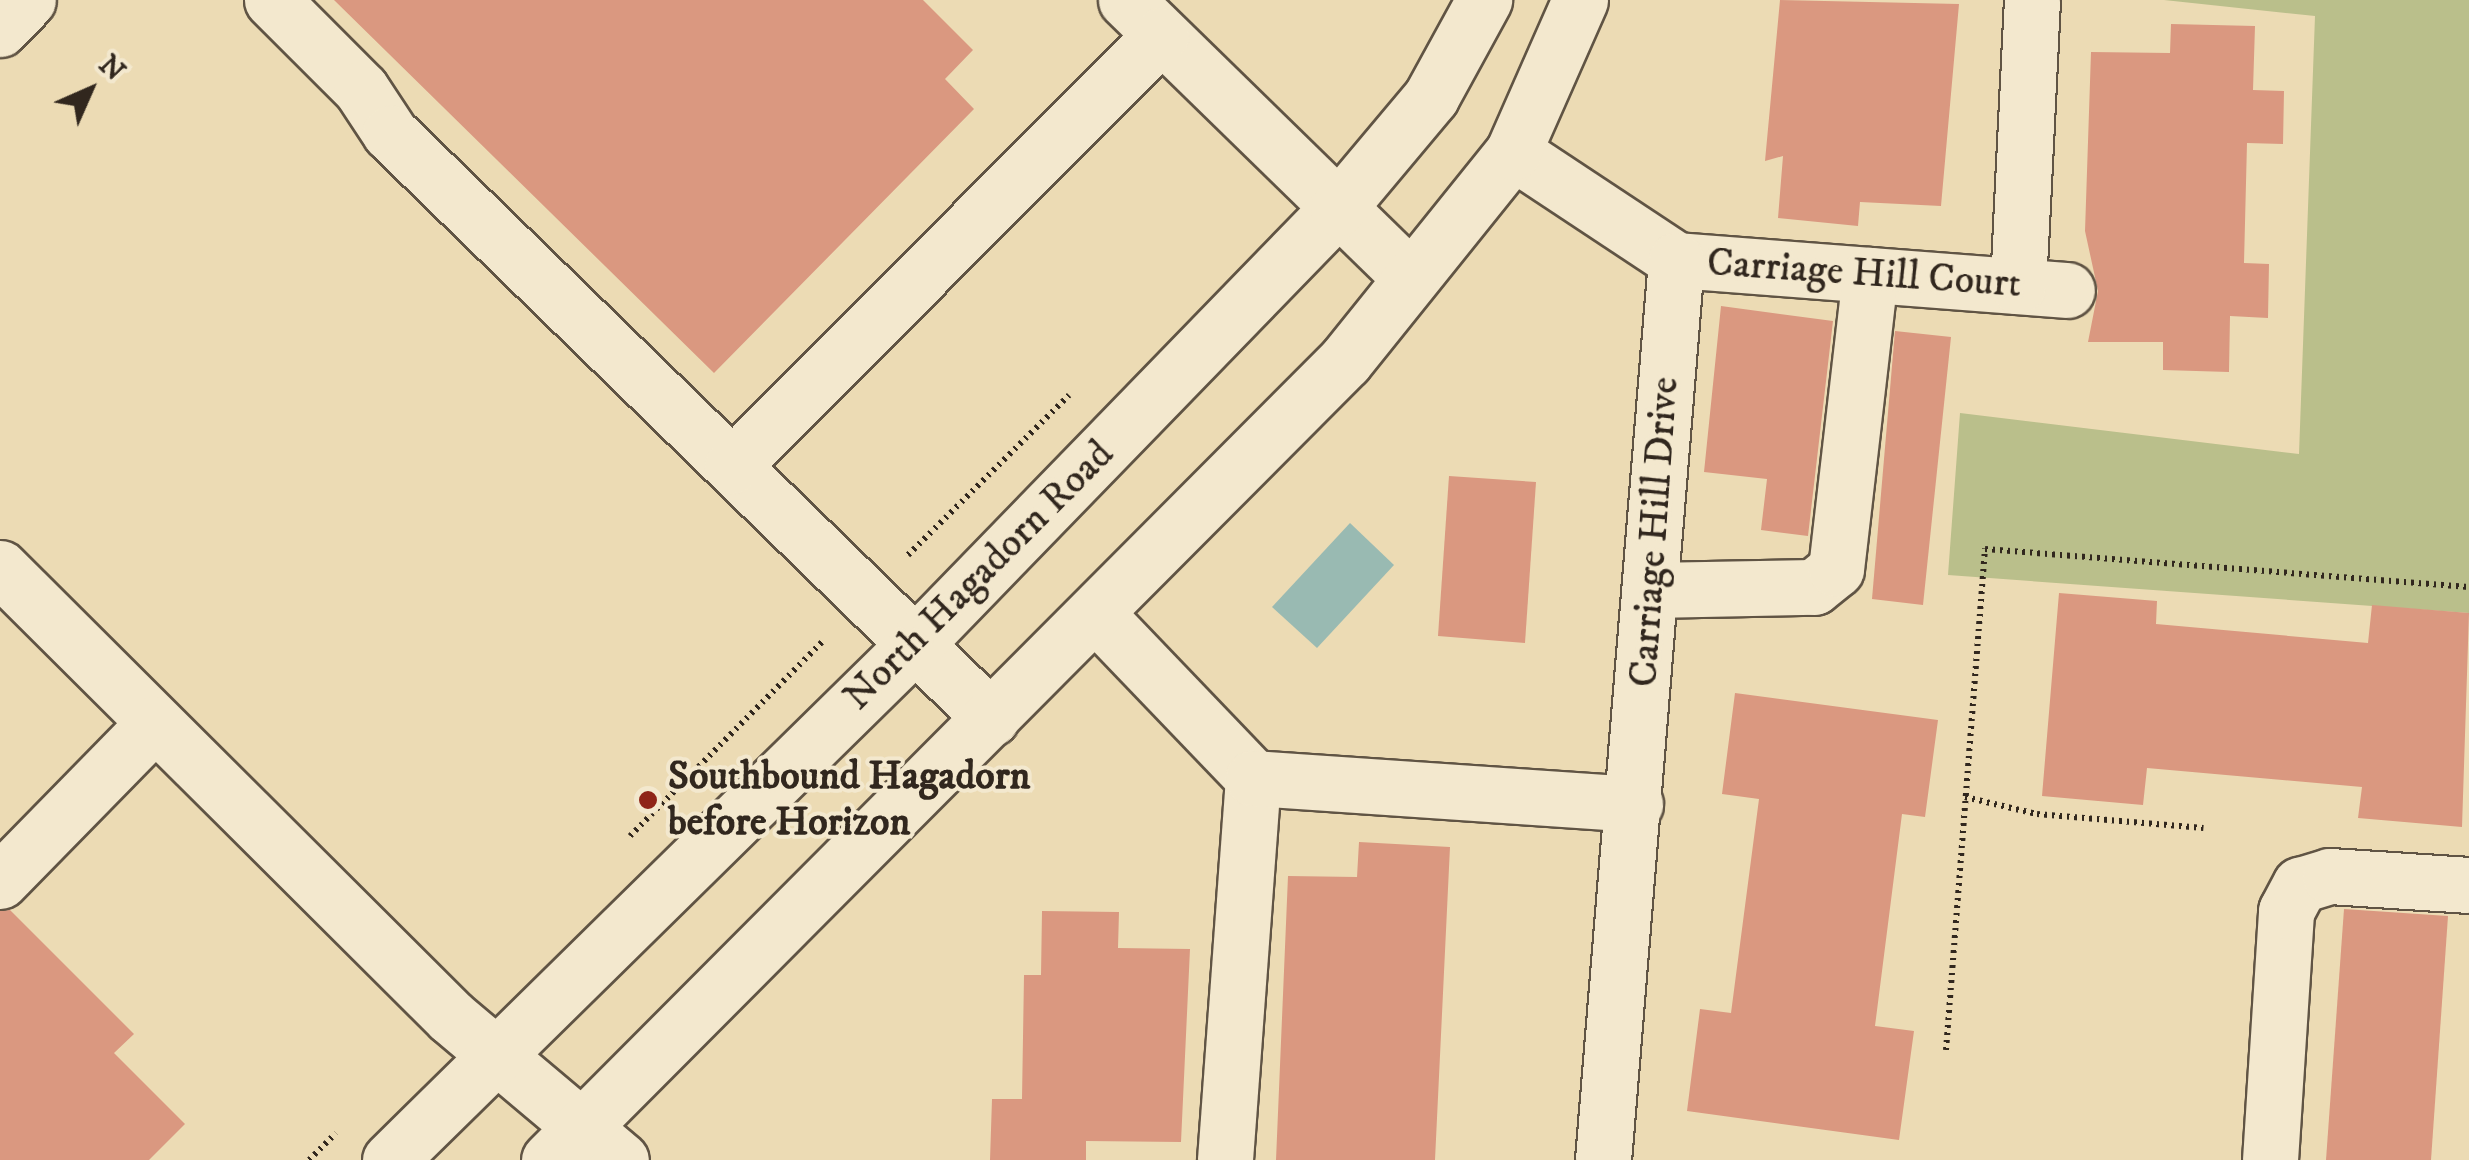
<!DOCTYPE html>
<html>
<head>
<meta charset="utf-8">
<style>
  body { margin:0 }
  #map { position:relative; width:2469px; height:1160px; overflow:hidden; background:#ecdbb4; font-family:"IM FELL DW Pica",serif }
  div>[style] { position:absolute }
  .green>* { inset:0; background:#babf8b }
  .water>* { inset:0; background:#99bab2 }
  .building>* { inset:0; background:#da9880 }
  .path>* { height:6px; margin-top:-3px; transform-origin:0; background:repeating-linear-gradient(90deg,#31271e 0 2.5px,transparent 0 7.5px) }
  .roads { filter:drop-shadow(2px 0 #605444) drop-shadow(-2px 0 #605444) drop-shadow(0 2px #605444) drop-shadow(0 -2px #605444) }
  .minor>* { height:55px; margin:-27.5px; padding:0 27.5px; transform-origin:27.5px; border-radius:27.5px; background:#f3e8ce }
  .dots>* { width:28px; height:28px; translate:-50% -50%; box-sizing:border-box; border:5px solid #f3e8ce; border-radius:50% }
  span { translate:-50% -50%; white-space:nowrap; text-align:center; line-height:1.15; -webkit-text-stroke:8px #f3e8ce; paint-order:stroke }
  .street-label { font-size:40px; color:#31271e }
  .poi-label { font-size:40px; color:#31271e; font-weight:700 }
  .left { translate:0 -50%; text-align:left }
  .north { position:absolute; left:40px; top:40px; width:100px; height:100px; -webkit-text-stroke:8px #f3e8ce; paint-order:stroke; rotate:45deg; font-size:28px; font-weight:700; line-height:40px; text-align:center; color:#31271e }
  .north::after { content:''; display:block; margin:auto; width:35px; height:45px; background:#31271e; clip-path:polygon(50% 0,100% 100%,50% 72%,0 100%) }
</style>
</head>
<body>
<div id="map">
  <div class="green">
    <i style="clip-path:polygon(2164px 0,2469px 0,2469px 613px,1948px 575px,1960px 413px,2299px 454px,2315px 16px)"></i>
  </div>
  <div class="water">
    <i style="clip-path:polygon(1350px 523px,1394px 565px,1317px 648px,1272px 607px)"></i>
  </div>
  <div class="building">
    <i style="clip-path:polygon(334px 0,923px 0,973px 50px,945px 79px,974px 109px,714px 373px)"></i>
    <i style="clip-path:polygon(1780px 0,1959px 4px,1941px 206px,1860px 202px,1858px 226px,1778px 218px,1783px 156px,1765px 161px)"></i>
    <i style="clip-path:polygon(2171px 24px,2255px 26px,2253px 90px,2284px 91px,2283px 144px,2247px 143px,2244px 263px,2269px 264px,2268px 318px,2230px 316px,2229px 372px,2163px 370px,2163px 342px,2088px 342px,2098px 291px,2085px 231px,2091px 52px,2170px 53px)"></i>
    <i style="clip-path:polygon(1721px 306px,1833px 321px,1808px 536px,1761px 530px,1767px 479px,1704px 472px)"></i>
    <i style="clip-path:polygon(1895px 331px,1951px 337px,1923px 605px,1872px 599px)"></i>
    <i style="clip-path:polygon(1449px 476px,1536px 482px,1525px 643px,1438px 636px)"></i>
    <i style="clip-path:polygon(2059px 593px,2157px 601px,2156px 624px,2368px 643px,2372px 605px,2469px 613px,2462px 827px,2358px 818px,2362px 787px,2147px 768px,2143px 805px,2042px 796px)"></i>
    <i style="clip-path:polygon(1735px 693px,1938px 720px,1925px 817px,1902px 814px,1875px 1026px,1914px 1031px,1899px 1140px,1687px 1111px,1700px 1009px,1731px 1013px,1759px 799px,1722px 794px)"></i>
    <i style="clip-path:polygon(1359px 842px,1450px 847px,1435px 1160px,1276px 1160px,1288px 876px,1357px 877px)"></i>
    <i style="clip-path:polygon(2344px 909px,2448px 916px,2431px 1160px,2326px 1160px)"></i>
    <i style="clip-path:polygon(10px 910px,134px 1034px,114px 1053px,185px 1124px,149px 1160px,0 1160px,0 911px)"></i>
    <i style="clip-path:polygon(1042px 911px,1119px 912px,1118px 948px,1190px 949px,1181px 1142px,1086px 1141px,1086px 1160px,990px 1160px,992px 1099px,1022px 1099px,1024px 975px,1041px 975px)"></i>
  </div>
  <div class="path">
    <i style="left:908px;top:555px;width:227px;rotate:-44.8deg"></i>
    <i style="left:1965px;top:797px;width:74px;rotate:13.3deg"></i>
    <i style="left:2037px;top:814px;width:167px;rotate:4.8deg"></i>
    <i style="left:630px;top:836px;width:277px;rotate:-45.3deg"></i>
    <i style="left:1946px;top:1050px;width:503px;rotate:-85.55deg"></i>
    <i style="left:1985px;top:549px;width:485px;rotate:4.5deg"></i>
    <i style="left:309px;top:1160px;width:38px;rotate:-45deg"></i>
  </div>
  <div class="roads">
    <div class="minor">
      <i style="left:272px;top:0;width:126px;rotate:45deg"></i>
      <i style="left:361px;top:89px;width:53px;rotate:56.6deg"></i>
      <i style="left:390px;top:133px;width:839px;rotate:44.23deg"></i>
      <i style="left:1126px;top:0;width:394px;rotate:44.3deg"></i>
      <i style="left:0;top:29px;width:40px;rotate:-46deg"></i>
      <i style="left:1513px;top:152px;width:196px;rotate:33.5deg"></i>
      <i style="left:1676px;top:260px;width:392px;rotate:4.4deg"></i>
      <i style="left:2018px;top:286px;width:286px;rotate:-87.2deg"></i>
      <i style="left:732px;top:466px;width:608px;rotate:-45.13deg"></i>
      <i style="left:0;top:568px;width:636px;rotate:44.87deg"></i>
      <i style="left:451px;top:1017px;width:222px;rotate:40.1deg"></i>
      <i style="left:1651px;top:590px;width:163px;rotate:-1.1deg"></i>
      <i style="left:1814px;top:587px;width:28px;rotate:-39deg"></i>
      <i style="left:1836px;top:569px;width:296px;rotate:-83.4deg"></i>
      <i style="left:1096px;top:614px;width:227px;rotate:46.2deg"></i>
      <i style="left:1253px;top:778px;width:383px;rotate:94.2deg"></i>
      <i style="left:1253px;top:778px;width:383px;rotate:3.9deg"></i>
      <i style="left:0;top:881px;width:220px;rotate:-45.6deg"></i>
      <i style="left:390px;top:1160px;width:738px;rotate:-44.51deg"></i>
      <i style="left:916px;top:643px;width:606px;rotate:-45.87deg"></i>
      <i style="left:1338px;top:208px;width:145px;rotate:-50deg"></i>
      <i style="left:1431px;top:97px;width:111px;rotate:-61.3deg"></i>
      <i style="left:549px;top:1160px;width:1128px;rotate:-45.11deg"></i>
      <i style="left:1345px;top:361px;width:268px;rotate:-51.2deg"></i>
      <i style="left:1513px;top:152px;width:166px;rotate:-66.2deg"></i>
      <i style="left:1603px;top:1160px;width:903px;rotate:-85.36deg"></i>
      <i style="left:2270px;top:1160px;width:250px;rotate:-86.3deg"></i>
      <i style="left:2286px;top:911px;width:30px;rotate:-62deg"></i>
      <i style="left:2300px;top:885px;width:31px;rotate:-17deg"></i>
      <i style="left:2330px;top:876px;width:139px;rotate:3.7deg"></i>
    </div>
  </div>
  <div class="dots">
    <i style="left:648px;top:800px;background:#8f2418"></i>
  </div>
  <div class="street-label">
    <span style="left:1864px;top:274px;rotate:4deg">Carriage Hill Court</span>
    <span style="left:1655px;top:532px;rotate:-86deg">Carriage Hill Drive</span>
    <span style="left:979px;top:576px;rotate:-45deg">North Hagadorn Road</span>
  </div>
  <div class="poi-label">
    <span class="left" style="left:668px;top:800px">Southbound Hagadorn<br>before Horizon</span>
  </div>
  <div class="north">N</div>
</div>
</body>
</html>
